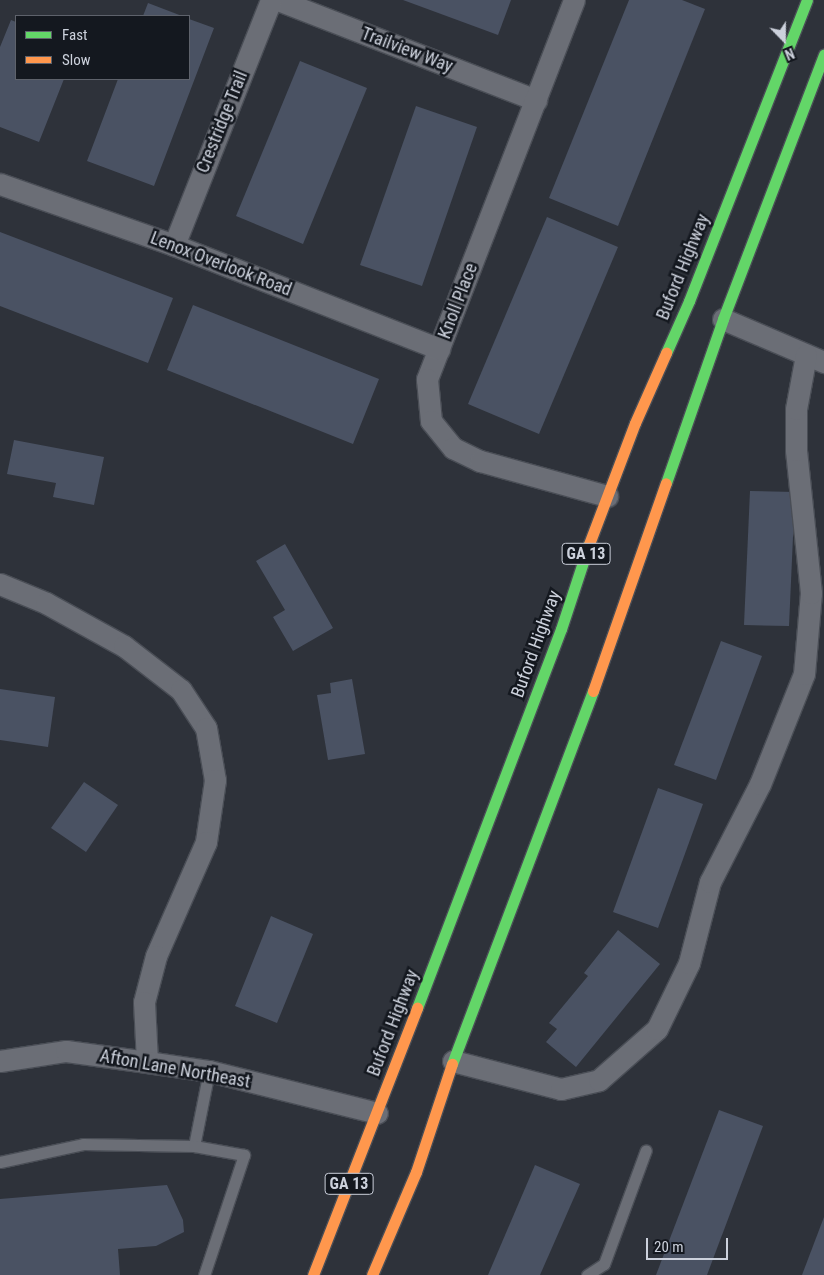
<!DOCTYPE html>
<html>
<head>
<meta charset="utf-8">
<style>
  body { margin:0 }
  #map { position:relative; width:824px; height:1275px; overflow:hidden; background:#2e323a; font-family:"Roboto Condensed",sans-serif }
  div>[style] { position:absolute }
  .building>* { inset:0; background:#4a5263 }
  .roads { filter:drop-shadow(1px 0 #4a4e56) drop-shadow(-1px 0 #4a4e56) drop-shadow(0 1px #4a4e56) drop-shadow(0 -1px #4a4e56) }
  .lane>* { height:11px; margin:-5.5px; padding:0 5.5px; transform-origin:5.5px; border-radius:5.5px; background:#6b6e76 }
  .street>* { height:21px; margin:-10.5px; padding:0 10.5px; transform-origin:10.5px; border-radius:10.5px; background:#6b6e76 }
  .fast>* { height:11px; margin:-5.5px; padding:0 5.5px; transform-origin:5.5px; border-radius:5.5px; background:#63d668 }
  .slow>* { height:11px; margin:-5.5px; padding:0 5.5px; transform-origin:5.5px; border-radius:5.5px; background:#ff974d }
  span { translate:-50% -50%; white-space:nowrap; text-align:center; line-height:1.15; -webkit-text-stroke:5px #14181f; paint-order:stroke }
  .shield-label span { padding:1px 4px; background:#14181f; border:1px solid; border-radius:4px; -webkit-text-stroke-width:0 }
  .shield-label { font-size:16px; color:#ccd1dc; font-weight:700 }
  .street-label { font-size:18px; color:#ccd1dc }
  .legend { position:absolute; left:15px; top:15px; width:175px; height:65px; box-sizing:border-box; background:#14181f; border:1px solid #5e626b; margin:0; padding:6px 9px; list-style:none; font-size:15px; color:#ccd1dc }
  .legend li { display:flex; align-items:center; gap:10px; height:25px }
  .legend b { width:25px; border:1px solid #5e626b }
  .north { position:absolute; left:759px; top:15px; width:50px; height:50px; -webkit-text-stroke:4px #14181f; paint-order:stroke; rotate:158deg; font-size:14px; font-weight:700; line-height:20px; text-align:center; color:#ccd1dc }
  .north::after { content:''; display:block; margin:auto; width:18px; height:22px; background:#ccd1dc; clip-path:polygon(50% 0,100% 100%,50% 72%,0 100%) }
  .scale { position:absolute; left:646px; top:1238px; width:82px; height:22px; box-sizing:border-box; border:2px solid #ccd1dc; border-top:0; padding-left:6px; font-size:15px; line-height:18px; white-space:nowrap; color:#ccd1dc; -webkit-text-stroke:4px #14181f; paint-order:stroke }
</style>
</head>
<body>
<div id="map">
  <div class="building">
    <i style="clip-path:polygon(403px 0,511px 0,498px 35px)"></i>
    <i style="clip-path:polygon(629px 0,682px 0,705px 9px,618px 226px,549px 198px)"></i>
    <i style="clip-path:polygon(148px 3px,182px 16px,143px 16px)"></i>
    <i style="clip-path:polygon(189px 19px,214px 28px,154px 186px,87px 161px,118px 79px,189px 79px)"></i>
    <i style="clip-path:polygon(11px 20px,16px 22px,16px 79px,64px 79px,39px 142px,0 127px,0 47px)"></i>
    <i style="clip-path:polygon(300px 61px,367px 88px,303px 244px,236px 216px)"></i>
    <i style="clip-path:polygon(416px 106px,477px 127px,422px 286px,360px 265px)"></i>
    <i style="clip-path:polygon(547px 217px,618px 247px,539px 434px,468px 404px)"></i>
    <i style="clip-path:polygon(0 232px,173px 298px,148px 363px,0 306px)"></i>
    <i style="clip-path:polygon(193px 305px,379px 379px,353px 444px,167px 370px)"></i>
    <i style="clip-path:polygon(14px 440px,104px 457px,94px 505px,53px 497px,56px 483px,7px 474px)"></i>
    <i style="clip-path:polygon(750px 491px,795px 492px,789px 626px,744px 625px)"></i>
    <i style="clip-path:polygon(285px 544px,333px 628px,293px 651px,273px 617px,285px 610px,256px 561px)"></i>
    <i style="clip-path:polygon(721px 641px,762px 656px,716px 780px,674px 765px)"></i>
    <i style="clip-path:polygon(352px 679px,365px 754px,328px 760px,317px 695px,331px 693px,330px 683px)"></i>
    <i style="clip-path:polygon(0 689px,55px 697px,48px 747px,0 740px)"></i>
    <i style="clip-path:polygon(84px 782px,118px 805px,86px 852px,51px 828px)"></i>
    <i style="clip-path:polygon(658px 788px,703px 804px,658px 928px,613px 912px)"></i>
    <i style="clip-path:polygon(271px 916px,313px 934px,277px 1023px,235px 1006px)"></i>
    <i style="clip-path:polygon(618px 930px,660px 964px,576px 1067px,546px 1042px,557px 1029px,549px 1023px,588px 976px,584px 973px)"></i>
    <i style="clip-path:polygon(719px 1110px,763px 1126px,707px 1275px,656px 1275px)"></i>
    <i style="clip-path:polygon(535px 1165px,580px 1184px,540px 1275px,488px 1275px)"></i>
    <i style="clip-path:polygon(167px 1185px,183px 1220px,184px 1232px,156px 1246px,118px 1249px,120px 1275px,0 1275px,0 1199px)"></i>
    <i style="clip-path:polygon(824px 1217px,824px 1275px,802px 1275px)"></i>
  </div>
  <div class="roads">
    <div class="lane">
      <i style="left:194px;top:1146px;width:76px;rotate:-78.7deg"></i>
      <i style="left:0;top:1162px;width:85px;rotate:-12.2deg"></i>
      <i style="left:83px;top:1144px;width:111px;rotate:1deg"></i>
      <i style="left:194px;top:1146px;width:51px;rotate:10.2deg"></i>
      <i style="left:244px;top:1155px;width:126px;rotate:108.4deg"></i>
      <i style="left:587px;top:1275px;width:20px;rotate:-33deg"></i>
      <i style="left:604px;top:1264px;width:121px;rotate:-69.8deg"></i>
    </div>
    <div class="street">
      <i style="left:278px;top:0;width:277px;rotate:21.2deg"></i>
      <i style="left:574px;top:0;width:407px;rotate:111.2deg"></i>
      <i style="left:427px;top:379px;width:42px;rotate:84.6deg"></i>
      <i style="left:431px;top:421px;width:35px;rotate:51deg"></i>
      <i style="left:453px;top:448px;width:30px;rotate:26deg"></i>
      <i style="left:480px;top:461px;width:132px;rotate:15.4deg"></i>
      <i style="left:0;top:184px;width:184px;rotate:19.3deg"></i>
      <i style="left:174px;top:245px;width:285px;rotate:21.4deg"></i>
      <i style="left:174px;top:245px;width:264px;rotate:-68.4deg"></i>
      <i style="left:723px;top:319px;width:110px;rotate:23.1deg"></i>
      <i style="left:0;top:584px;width:50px;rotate:22.4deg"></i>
      <i style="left:46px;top:603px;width:89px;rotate:28.9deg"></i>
      <i style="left:124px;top:646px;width:72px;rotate:37.7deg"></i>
      <i style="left:181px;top:690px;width:45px;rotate:56.7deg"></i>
      <i style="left:206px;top:728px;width:53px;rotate:80.2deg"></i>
      <i style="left:215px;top:780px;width:63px;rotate:98.3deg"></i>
      <i style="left:206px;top:842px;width:124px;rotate:113.7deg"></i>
      <i style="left:156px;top:956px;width:48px;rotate:104.6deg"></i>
      <i style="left:144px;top:1002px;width:60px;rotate:87.1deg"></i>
      <i style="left:0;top:1061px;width:67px;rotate:-8.6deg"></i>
      <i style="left:66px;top:1051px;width:82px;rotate:7.7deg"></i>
      <i style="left:147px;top:1062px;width:63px;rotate:8.3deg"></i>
      <i style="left:209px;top:1071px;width:173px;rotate:14deg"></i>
      <i style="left:453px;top:1061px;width:112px;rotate:14.5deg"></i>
      <i style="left:561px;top:1089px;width:39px;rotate:-13deg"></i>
      <i style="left:599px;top:1080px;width:77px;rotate:-41.3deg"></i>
      <i style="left:657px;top:1029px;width:73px;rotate:-64.1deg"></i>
      <i style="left:689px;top:963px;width:84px;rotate:-75.5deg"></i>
      <i style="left:710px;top:882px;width:110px;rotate:-63deg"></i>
      <i style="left:760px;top:784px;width:118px;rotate:-68.2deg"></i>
      <i style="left:804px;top:674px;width:81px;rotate:-85.1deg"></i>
      <i style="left:811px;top:593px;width:144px;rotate:-96deg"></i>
      <i style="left:796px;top:450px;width:41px;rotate:-90deg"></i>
      <i style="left:796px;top:409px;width:55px;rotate:-79.5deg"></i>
    </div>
    <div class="fast">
      <i style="left:666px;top:353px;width:57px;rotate:-66.1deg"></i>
      <i style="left:689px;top:301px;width:323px;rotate:-68.6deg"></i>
      <i style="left:666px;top:483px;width:174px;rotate:-70.8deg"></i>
      <i style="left:723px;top:319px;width:283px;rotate:-69.1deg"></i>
      <i style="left:417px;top:1008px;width:405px;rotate:-69.2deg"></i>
      <i style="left:561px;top:629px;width:89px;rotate:-71.8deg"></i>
      <i style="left:452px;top:1064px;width:399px;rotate:-69.3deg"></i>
    </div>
    <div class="slow">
      <i style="left:589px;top:544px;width:129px;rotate:-69.2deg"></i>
      <i style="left:635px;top:423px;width:77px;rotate:-66.1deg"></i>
      <i style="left:593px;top:691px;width:220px;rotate:-70.7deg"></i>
      <i style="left:313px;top:1275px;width:287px;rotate:-68.7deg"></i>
      <i style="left:372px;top:1275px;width:112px;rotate:-66.9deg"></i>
      <i style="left:416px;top:1172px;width:114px;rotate:-71.6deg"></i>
    </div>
  </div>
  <div class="shield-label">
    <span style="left:586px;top:554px">GA 13</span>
    <span style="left:349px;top:1184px">GA 13</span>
  </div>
  <div class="street-label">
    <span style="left:407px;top:50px;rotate:21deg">Trailview Way</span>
    <span style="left:222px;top:122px;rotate:-68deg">Crestridge Trail</span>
    <span style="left:221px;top:264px;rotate:21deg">Lenox Overlook Road</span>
    <span style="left:683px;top:267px;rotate:-68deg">Buford Highway</span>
    <span style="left:458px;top:301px;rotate:-69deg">Knoll Place</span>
    <span style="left:536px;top:644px;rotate:-70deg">Buford Highway</span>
    <span style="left:393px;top:1023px;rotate:-69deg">Buford Highway</span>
    <span style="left:175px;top:1069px;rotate:10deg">Afton Lane Northeast</span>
  </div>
  <ul class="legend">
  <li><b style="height:6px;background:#63d668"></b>Fast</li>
  <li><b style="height:6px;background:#ff974d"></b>Slow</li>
  </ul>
  <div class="north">N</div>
  <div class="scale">20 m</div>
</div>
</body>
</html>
